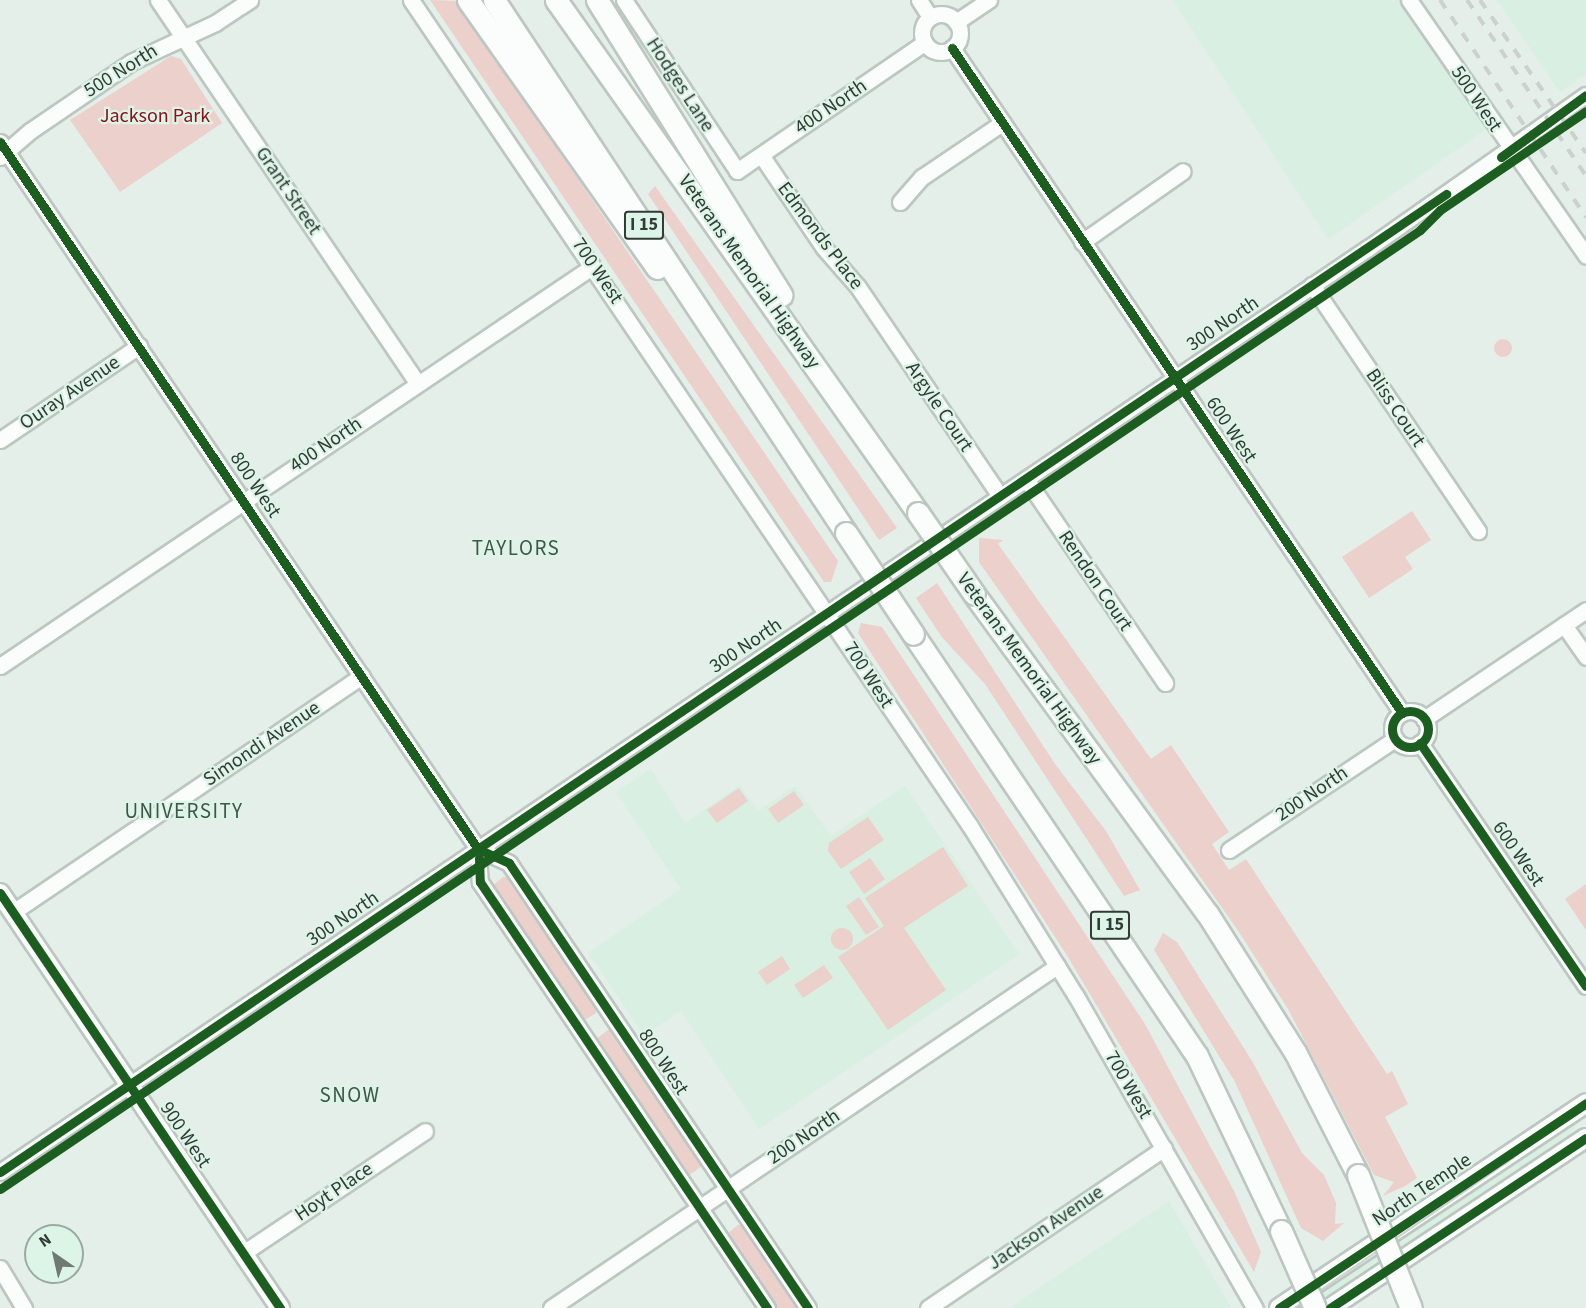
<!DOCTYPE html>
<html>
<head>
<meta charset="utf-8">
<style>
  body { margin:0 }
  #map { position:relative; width:1586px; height:1308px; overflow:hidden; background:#e3efe8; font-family:"Source Sans 3",sans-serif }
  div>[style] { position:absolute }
  .built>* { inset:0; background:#d8efe1 }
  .green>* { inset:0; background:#ecd0cb }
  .round { border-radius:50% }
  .roads { filter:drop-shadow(2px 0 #bdc7c1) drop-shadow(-2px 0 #bdc7c1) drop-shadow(0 2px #bdc7c1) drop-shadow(0 -2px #bdc7c1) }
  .minor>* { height:15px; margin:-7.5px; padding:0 7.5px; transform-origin:7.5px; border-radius:7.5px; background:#fbfdfc }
  .minor>.ring { margin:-7.5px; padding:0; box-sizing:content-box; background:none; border:15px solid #fbfdfc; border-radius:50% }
  .major>* { height:18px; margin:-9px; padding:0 9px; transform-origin:9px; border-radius:9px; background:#fbfdfc }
  .highway>* { height:21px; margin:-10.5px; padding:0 10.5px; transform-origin:10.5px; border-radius:10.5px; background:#fbfdfc }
  .tram>* { height:1.5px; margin:-0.75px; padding:0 0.75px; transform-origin:0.75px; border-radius:0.75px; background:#ccd0ce }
  .rail>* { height:4px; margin-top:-2px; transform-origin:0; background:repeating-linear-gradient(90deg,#ccd0ce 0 10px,transparent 0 20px) }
  .bridges { filter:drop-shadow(2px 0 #bdc7c1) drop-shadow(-2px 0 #bdc7c1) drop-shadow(0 2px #bdc7c1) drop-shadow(0 -2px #bdc7c1) }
  .highway-bridge>* { height:21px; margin:-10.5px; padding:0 10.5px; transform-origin:10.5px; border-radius:10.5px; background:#fbfdfc }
  .cycleway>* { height:9px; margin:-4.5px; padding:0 4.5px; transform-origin:4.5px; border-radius:4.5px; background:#1b5e20 }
  .cycleway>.ring { margin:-4.5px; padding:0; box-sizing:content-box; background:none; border:9px solid #1b5e20; border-radius:50% }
  span { translate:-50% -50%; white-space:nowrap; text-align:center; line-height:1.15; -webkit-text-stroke:4.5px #ddf5e7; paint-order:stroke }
  .shield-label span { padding:2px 4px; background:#ddf5e7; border:2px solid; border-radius:4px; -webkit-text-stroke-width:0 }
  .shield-label { font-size:18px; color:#323b36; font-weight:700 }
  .street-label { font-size:20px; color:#323b36 }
  .park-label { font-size:20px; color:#8c0f20 }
  .neighbourhood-label { font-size:21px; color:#41554a; letter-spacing:1.5px }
  .north { position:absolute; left:24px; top:1224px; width:60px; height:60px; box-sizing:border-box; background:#ddf5e7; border:2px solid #99aba0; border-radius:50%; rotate:326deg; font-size:16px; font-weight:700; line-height:24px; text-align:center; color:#323b36 }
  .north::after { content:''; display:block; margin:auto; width:21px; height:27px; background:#707a74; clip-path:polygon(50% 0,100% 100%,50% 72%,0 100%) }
</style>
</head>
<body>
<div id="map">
  <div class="built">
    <i style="clip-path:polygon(1173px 0,1401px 0,1488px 128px,1328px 239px)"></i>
    <i style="clip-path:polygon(1497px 0,1586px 0,1586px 74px,1560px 92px)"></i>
    <i style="clip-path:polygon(651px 769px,685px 823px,740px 785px,758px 811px,795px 786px,831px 836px,905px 786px,1019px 954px,759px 1129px,681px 1011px,644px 1035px,588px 953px,681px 889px,616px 792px)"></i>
    <i style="clip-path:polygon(1586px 1114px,1566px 1138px,1320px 1308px,1289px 1308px)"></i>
    <i style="clip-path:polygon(1169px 1201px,1231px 1308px,1009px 1308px)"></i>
  </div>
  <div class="green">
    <i style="clip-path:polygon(430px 0,457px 1px,838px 561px,831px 582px,824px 582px)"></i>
    <i style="clip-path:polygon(171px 56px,181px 59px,222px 123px,120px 192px,70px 120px)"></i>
    <i style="clip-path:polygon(655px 186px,784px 368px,897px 528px,879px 540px,648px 194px)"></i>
    <i class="round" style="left:1494px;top:339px;width:18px;height:18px"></i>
    <i style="clip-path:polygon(1412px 511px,1431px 540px,1405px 557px,1413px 569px,1369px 598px,1342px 557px)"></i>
    <i style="clip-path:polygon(979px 538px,1003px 540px,998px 544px,1151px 759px,1171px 745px,1229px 832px,1212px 844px,1229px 870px,1246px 859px,1387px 1074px,1392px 1071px,1408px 1104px,1385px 1117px,1417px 1178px,1405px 1186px,1383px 1196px,1394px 1182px,1374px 1175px,1288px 1009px,1239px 932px,979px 562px)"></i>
    <i style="clip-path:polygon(937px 583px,1055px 764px,1106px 831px,1140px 890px,1124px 896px,985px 684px,941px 636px,916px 598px)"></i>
    <i style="clip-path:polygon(861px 623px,882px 627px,1145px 1024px,1234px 1191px,1261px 1252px,1254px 1272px,1068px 957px,858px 633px)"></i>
    <i style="clip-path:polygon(739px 788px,748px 801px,717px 823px,707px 810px)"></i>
    <i style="clip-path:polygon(794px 791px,804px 805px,778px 823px,768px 809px)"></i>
    <i style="clip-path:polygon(868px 817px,884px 840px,841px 869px,828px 851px,829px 843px)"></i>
    <i style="clip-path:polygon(943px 847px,968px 886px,904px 928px,946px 990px,888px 1030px,838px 957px,884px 926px,865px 898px)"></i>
    <i style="clip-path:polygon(870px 858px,885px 879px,864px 894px,849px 872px)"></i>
    <i style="clip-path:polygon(503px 877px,511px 878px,597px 1006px,596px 1013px,585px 1020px,579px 1021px,491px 887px)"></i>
    <i style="clip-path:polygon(1586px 884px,1586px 930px,1565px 899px)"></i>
    <i style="clip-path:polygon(859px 897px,879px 927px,866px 935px,846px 906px)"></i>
    <i class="round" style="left:831px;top:928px;width:22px;height:22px"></i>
    <i style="clip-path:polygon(1163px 933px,1177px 942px,1252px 1061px,1302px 1153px,1324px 1175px,1336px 1203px,1335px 1224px,1344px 1223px,1323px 1241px,1301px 1228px,1235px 1082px,1154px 950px)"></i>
    <i style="clip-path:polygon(782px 956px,790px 969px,767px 985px,758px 972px)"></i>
    <i style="clip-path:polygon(824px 965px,833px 978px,803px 998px,794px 985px)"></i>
    <i style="clip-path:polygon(608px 1030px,613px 1030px,702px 1160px,701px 1167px,689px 1175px,595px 1040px)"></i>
    <i style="clip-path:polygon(738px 1225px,744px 1225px,802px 1308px,772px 1308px,726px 1235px)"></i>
  </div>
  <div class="roads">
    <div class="minor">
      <i style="left:158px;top:0;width:462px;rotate:55.9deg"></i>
      <i style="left:411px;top:0;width:997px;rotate:55.91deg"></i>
      <i style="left:970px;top:826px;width:200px;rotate:58.1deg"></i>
      <i style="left:1076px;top:996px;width:360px;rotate:60.2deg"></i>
      <i style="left:624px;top:0;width:205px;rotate:56.5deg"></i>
      <i style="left:737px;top:171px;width:227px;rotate:-34.4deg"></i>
      <i style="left:919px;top:0;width:20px;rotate:57deg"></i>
      <i style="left:1409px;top:0;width:311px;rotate:55.3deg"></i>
      <i class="ring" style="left:922px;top:14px;width:23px;height:23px"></i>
      <i style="left:956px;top:22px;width:40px;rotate:-34deg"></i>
      <i style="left:952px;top:48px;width:803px;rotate:55.91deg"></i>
      <i style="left:0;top:142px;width:853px;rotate:55.94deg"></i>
      <i style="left:478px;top:849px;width:34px;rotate:24deg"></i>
      <i style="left:509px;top:863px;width:536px;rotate:56.1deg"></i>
      <i style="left:761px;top:155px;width:112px;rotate:55.9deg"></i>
      <i style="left:824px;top:248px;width:52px;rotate:48.9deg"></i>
      <i style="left:858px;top:287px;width:253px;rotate:55.8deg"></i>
      <i style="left:0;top:157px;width:40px;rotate:-41deg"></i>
      <i style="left:30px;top:131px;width:122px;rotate:-34.3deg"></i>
      <i style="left:131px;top:62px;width:93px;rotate:-24.9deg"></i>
      <i style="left:215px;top:23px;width:42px;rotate:-33.3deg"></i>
      <i style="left:900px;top:202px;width:33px;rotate:-49deg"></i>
      <i style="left:922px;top:177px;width:97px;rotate:-34deg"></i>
      <i style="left:1082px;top:242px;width:123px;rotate:-35.1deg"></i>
      <i style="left:1312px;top:285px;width:297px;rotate:56deg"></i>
      <i style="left:0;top:440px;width:168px;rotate:-34.1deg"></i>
      <i style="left:1026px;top:479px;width:247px;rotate:55.7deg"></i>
      <i style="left:1564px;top:625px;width:39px;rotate:55deg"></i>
      <i style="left:0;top:666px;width:715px;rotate:-34deg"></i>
      <i class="ring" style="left:1392px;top:711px;width:21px;height:21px"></i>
      <i style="left:1424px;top:719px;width:195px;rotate:-33.9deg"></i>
      <i style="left:1420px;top:743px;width:294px;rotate:55.7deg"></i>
      <i style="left:478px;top:849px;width:33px;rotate:87deg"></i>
      <i style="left:480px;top:882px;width:514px;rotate:56.03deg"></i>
      <i style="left:1229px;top:850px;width:200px;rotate:-33.8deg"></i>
      <i style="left:13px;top:912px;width:421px;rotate:-34.1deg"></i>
      <i style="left:0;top:1172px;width:1651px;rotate:-34.04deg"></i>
      <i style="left:1368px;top:248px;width:266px;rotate:-35.1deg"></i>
      <i style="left:243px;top:1253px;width:219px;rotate:-33.8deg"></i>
      <i style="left:0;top:1268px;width:47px;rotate:59deg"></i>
      <i style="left:551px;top:1308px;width:611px;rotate:-34.05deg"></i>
      <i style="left:928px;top:1308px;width:285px;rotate:-34.1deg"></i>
    </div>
    <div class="major">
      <i style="left:0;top:893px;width:501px;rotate:55.99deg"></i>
      <i style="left:1279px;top:1308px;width:369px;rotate:-33.7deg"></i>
      <i style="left:1330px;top:1308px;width:307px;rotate:-33.6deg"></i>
    </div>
    <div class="highway">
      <i style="left:468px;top:0;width:328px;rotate:54.8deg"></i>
      <i style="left:494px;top:0;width:639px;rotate:56.56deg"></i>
      <i style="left:556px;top:0;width:628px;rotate:54.79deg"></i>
      <i style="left:597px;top:0;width:348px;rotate:58deg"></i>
      <i style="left:974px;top:594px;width:395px;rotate:53.9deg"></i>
      <i style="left:1207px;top:913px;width:165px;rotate:57.7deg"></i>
      <i style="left:1295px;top:1052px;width:138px;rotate:62.9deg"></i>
      <i style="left:913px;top:634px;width:509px;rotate:56.06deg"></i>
      <i style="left:1197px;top:1056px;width:194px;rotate:64.4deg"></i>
    </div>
  </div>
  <div class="tram">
    <i style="left:1295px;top:1308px;width:265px;rotate:-34.5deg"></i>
    <i style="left:1513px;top:1158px;width:94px;rotate:-38.9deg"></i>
  </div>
  <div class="rail">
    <i style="left:1440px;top:0;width:262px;rotate:56.1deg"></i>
    <i style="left:1467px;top:0;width:212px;rotate:55.9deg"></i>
    <i style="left:1480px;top:0;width:186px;rotate:55.3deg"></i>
  </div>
  <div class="bridges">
    <div class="highway-bridge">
      <i style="left:918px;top:513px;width:98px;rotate:55.3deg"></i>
      <i style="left:846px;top:533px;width:121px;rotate:56.4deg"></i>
      <i style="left:1358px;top:1175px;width:143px;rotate:68.3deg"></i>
      <i style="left:1281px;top:1231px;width:84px;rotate:66.2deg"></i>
    </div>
  </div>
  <div class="cycleway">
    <i style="left:952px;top:48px;width:803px;rotate:55.91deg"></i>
    <i style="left:0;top:142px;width:853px;rotate:55.94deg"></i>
    <i style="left:478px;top:849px;width:34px;rotate:24deg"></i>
    <i style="left:509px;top:863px;width:536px;rotate:56.1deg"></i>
    <i style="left:1501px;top:157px;width:105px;rotate:-36.1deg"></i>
    <i class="ring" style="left:1392px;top:711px;width:27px;height:27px"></i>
    <i style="left:1420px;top:743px;width:294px;rotate:55.7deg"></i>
    <i style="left:479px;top:858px;width:24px;rotate:88deg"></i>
    <i style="left:480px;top:882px;width:514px;rotate:56.03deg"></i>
    <i style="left:0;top:893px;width:501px;rotate:55.99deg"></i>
    <i style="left:0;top:1172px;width:1746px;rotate:-34.07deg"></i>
    <i style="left:0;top:1189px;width:1713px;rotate:-34.03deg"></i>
    <i style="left:1420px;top:230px;width:28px;rotate:-45deg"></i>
    <i style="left:1440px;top:210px;width:176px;rotate:-34.1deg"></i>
    <i style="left:1279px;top:1308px;width:369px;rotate:-33.7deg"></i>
    <i style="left:1330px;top:1308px;width:307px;rotate:-33.6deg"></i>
  </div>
  <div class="shield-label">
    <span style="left:644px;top:225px">I 15</span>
    <span style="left:1110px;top:925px">I 15</span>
  </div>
  <div class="street-label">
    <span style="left:121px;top:71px;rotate:-32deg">500 North</span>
    <span style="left:680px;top:85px;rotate:57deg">Hodges Lane</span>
    <span style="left:1476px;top:99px;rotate:56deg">500 West</span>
    <span style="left:831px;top:107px;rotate:-34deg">400 North</span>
    <span style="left:288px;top:191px;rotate:56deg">Grant Street</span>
    <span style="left:820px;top:236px;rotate:53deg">Edmonds Place</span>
    <span style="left:597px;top:271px;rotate:56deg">700 West</span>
    <span style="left:749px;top:272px;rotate:55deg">Veterans Memorial Highway</span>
    <span style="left:1223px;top:324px;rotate:-34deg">300 North</span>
    <span style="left:70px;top:393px;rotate:-34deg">Ouray Avenue</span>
    <span style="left:939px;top:407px;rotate:56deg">Argyle Court</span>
    <span style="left:1395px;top:408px;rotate:56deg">Bliss Court</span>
    <span style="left:1231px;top:430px;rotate:56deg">600 West</span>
    <span style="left:326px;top:445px;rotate:-34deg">400 North</span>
    <span style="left:255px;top:485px;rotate:56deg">800 West</span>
    <span style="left:1095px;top:581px;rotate:56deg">Rendon Court</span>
    <span style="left:746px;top:646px;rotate:-34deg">300 North</span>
    <span style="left:1029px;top:669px;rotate:54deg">Veterans Memorial Highway</span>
    <span style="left:868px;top:675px;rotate:57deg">700 West</span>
    <span style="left:262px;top:744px;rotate:-34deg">Simondi Avenue</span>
    <span style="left:1312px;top:794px;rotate:-34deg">200 North</span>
    <span style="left:1518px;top:854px;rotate:55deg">600 West</span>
    <span style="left:343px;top:919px;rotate:-34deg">300 North</span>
    <span style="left:663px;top:1062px;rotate:57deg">800 West</span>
    <span style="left:1128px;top:1085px;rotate:60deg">700 West</span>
    <span style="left:185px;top:1135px;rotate:56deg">900 West</span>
    <span style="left:804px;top:1137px;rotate:-34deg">200 North</span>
    <span style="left:1422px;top:1190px;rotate:-34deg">North Temple</span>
    <span style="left:334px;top:1192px;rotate:-34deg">Hoyt Place</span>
    <span style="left:1046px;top:1228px;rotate:-34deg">Jackson Avenue</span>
  </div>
  <div class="park-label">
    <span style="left:155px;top:116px">Jackson Park</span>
  </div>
  <div class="neighbourhood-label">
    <span style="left:516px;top:548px">TAYLORS</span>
    <span style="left:184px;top:811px">UNIVERSITY</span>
    <span style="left:350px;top:1095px">SNOW</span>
  </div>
  <div class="north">N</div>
</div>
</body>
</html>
